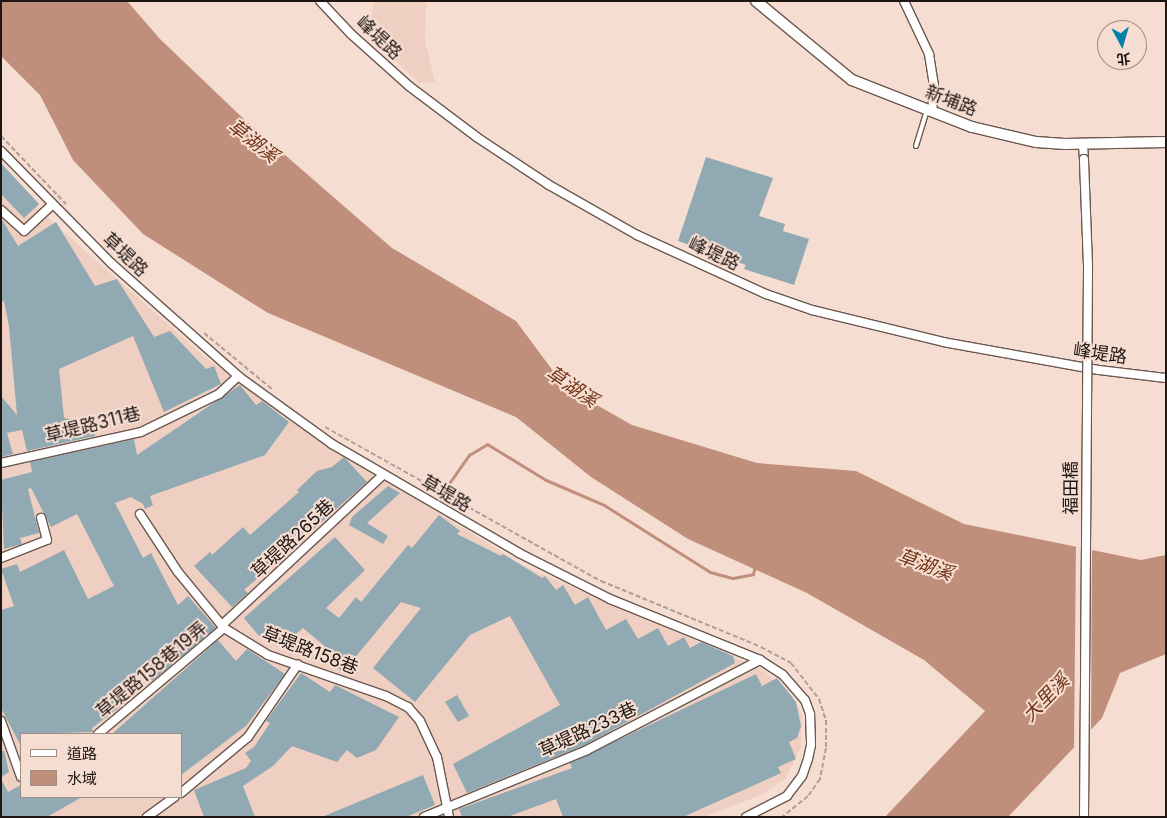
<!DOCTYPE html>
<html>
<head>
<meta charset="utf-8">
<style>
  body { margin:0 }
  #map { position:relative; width:1167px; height:818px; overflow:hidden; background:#f6ddd2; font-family:Inter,"Noto Sans TC",sans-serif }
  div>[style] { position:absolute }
  .built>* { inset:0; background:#efcfc1 }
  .water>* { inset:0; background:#c08f7b }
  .pier>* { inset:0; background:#f6ddd2 }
  .stream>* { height:3px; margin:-1.5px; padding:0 1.5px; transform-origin:1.5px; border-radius:1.5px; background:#c08f7b }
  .building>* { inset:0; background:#90a9b3 }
  .path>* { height:2px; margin-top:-1px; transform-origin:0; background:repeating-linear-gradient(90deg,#b09d94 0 5px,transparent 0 7.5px) }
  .roads { filter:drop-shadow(1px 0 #6c584f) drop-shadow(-1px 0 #6c584f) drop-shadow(0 1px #6c584f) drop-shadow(0 -1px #6c584f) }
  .service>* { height:4px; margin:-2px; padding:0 2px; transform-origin:2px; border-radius:2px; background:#fff }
  .minor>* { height:8px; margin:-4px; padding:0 4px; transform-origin:4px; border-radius:4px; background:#fff }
  .tertiary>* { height:10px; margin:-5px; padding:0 5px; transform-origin:5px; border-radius:5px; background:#fff }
  .bridges { filter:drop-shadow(1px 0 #6c584f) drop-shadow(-1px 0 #6c584f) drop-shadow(0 1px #6c584f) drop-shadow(0 -1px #6c584f) }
  .minor-bridge>* { height:8px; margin:-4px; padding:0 4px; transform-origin:4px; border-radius:4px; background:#fff }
  span { translate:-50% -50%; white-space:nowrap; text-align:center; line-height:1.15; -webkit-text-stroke:4px #f6ddd2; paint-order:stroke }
  .street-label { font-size:18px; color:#1e1612 }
  .water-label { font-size:19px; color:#703215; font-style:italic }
  .frame { position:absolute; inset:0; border:2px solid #1e1612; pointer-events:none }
  .legend { position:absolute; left:20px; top:733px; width:162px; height:65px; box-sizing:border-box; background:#f6ddd2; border:1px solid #a08d85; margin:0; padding:6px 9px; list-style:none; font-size:15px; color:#1e1612 }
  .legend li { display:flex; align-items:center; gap:10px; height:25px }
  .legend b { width:25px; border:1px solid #a08d85 }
  .north { position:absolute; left:1097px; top:20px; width:50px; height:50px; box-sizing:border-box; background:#f6ddd2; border:1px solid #a08d85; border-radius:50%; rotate:174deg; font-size:14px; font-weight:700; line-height:20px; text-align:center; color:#1e1612 }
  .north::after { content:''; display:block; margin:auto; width:18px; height:22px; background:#0081a5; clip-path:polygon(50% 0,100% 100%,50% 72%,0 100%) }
</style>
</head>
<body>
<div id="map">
  <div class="built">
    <i style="clip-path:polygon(374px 1px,426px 1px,425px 41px,435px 82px,419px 83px,368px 35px)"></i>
    <i style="clip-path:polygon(evenodd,1px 165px,46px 216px,205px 357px,330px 446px,526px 567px,761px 669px,788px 690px,802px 714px,801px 747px,786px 778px,761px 795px,704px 817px,1px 817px,1px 165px,21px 734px,181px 734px,181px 797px,21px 797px,21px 734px)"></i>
  </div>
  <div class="water">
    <i style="clip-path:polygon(1px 1px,127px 1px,160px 39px,247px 122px,392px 248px,516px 321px,565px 387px,632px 425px,757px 463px,856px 471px,964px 524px,1141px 560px,1166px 555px,1166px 654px,1120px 673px,1102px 718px,1008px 817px,885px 817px,985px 711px,924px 660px,807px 593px,688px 539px,591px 477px,516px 417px,268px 313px,143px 234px,73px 160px,40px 95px,1px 56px)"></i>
  </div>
  <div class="pier">
    <i style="clip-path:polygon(1076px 544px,1092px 548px,1091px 733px,1074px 751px)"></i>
  </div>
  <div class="stream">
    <i style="left:445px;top:489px;width:42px;rotate:-54.8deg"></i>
    <i style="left:469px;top:455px;width:21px;rotate:-31deg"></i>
    <i style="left:487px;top:444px;width:69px;rotate:31.4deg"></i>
    <i style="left:546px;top:480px;width:63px;rotate:23.3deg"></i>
    <i style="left:604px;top:505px;width:125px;rotate:32.3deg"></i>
    <i style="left:710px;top:572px;width:24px;rotate:15deg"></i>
    <i style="left:733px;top:578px;width:20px;rotate:-11deg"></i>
    <i style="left:753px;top:574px;width:8px;rotate:-76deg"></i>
  </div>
  <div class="building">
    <i style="clip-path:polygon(706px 157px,773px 178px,759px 216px,785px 224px,783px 231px,809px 239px,794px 285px,744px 269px,746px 265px,678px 241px)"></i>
    <i style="clip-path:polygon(1px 163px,39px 204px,24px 218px,1px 194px)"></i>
    <i style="clip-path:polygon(1px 218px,18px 246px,56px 222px,95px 286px,117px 279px,154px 337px,170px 331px,206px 369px,214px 366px,221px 384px,164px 412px,133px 336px,59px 369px,64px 418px,92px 424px,95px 436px,27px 451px,22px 430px,7px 433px,13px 454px,1px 457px,1px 396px,17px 415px,9px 326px,4px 301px,1px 302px)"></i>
    <i style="clip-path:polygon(240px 385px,256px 405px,262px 401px,289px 422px,265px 455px,150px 496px,153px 505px,145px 509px,143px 504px,131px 497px,115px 503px,143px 558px,151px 553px,178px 605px,188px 596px,216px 628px,152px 681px,145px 674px,125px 690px,130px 699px,92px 728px,93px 732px,21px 734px,21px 746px,2px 710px,1px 610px,14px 606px,1px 569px,17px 564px,20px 572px,64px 550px,88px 599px,114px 586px,77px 514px,51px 527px,31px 488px,28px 489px,39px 533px,20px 538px,22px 544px,4px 549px,1px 480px,32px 472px,30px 462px,134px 439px,137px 455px)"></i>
    <i style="clip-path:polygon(344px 457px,367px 482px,244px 590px,248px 593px,232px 607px,194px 566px,210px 552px,212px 555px,243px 527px,250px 535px,299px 492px,297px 490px,317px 471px,332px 467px)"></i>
    <i style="clip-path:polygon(388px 486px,400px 493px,367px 523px,388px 536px,383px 544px,349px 525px,352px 517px)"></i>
    <i style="clip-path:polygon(439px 515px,460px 531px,457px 534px,501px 556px,503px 554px,542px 578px,545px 576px,556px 590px,563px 585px,575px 605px,588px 597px,606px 630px,626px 619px,638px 639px,658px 628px,668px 646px,684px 637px,690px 648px,701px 642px,733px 656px,735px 663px,585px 745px,467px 793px,453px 764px,560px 705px,510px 616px,470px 635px,415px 702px,373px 668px,421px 608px,401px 602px,343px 672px,329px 661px,334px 654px,303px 628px,283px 645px,268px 629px,259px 636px,244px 618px,335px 537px,365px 570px,326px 608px,339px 618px,356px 597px,361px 602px,408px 545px,412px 548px)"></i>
    <i style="clip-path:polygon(218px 640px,236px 661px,247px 649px,285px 674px,246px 726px,181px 775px,181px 734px,112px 734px)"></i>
    <i style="clip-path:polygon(301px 673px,330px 692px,335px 685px,399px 717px,376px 750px,357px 758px,347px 750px,337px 762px,292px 746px,273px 766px,243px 786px,255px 817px,204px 817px,194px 790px,246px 768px,251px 761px,245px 753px,254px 747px,270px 723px,266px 721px)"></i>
    <i style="clip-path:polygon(756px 674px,762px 686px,777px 678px,796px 702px,801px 726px,797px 738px,789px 742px,796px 759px,778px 767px,781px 773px,683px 817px,563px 817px,556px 799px,507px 817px,462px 817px,459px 809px,572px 768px,570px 763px)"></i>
    <i style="clip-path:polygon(457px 695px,469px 716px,458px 722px,445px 702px)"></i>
    <i style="clip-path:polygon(1px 751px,4px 751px,9px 772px,1px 777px)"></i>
    <i style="clip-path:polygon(423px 775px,435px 805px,406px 817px,322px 817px)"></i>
    <i style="clip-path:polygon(1px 779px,8px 792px,21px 785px,21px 797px,82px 797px,47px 817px,1px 817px)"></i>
  </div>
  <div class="path">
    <i style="left:1px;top:136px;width:94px;rotate:46.3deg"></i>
    <i style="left:204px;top:333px;width:88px;rotate:39.5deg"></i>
    <i style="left:325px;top:427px;width:316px;rotate:29.2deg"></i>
    <i style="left:601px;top:581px;width:173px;rotate:22.4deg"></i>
    <i style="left:761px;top:647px;width:34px;rotate:28deg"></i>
    <i style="left:791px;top:663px;width:46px;rotate:52.1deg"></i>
    <i style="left:819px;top:699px;width:22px;rotate:72deg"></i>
    <i style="left:826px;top:720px;width:28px;rotate:90deg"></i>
    <i style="left:826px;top:748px;width:32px;rotate:101deg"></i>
    <i style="left:820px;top:779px;width:21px;rotate:125deg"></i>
    <i style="left:808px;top:796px;width:33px;rotate:141deg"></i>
  </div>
  <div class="roads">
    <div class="service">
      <i style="left:916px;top:146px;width:37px;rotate:-73deg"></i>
    </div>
    <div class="minor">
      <i style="left:320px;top:1px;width:45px;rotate:46.8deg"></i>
      <i style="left:351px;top:34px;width:78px;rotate:41.9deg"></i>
      <i style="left:409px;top:86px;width:86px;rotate:37deg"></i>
      <i style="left:478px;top:138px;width:85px;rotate:33.5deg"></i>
      <i style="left:549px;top:185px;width:101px;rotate:29.6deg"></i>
      <i style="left:637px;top:235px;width:142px;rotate:24.6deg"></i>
      <i style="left:766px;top:294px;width:49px;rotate:19.2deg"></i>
      <i style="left:812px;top:310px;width:135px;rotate:13.7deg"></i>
      <i style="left:943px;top:342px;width:158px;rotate:10.2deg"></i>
      <i style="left:1099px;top:370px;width:67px;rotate:6.8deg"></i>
      <i style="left:904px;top:1px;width:59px;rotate:64.7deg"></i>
      <i style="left:929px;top:54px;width:31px;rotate:81deg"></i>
      <i style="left:934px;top:85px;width:26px;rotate:94deg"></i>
      <i style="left:1083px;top:145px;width:14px;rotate:86deg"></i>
      <i style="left:1px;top:151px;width:158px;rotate:45.5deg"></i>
      <i style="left:112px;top:264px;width:169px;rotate:41.6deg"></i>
      <i style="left:238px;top:376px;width:116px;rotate:35.9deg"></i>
      <i style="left:332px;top:444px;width:216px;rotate:30.2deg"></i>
      <i style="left:519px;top:553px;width:102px;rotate:26.8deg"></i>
      <i style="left:610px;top:599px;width:162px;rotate:22.1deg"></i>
      <i style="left:760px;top:660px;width:27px;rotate:33deg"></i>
      <i style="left:783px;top:675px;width:33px;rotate:49deg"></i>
      <i style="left:805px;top:700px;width:15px;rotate:70deg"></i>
      <i style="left:810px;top:714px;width:31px;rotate:88deg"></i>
      <i style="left:811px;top:745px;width:14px;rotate:102deg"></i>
      <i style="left:808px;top:759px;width:18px;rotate:109deg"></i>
      <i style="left:802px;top:776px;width:25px;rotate:127deg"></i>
      <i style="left:787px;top:796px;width:46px;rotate:152.9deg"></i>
      <i style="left:1px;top:210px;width:31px;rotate:42deg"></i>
      <i style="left:24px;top:231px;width:37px;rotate:-43deg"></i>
      <i style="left:1px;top:463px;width:143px;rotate:-12.5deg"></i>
      <i style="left:141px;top:432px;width:87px;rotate:-26deg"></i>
      <i style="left:219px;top:394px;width:26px;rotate:-43deg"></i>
      <i style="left:140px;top:514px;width:69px;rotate:56.8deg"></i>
      <i style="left:178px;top:572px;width:72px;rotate:50.6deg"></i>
      <i style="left:224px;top:628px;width:52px;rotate:31.5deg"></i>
      <i style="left:268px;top:655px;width:125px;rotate:19.2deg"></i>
      <i style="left:386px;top:696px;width:25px;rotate:27deg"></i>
      <i style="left:408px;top:707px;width:18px;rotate:49deg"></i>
      <i style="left:420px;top:721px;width:40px;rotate:65deg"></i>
      <i style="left:437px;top:757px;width:61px;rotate:78.7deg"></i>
      <i style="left:1px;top:558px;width:49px;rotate:-21.4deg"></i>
      <i style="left:47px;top:540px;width:23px;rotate:-105deg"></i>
      <i style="left:222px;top:625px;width:221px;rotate:-43deg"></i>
      <i style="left:1px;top:721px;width:59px;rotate:70.3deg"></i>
      <i style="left:98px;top:734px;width:165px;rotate:-40.1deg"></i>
      <i style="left:181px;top:793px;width:87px;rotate:-39.9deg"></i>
      <i style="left:248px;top:737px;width:88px;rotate:-55.6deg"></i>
      <i style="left:147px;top:817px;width:34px;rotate:-36deg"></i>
      <i style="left:424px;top:817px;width:176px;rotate:-22.3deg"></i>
      <i style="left:587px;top:750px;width:195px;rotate:-27.5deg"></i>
    </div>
    <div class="tertiary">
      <i style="left:756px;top:1px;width:124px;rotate:39.5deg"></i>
      <i style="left:852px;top:80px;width:129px;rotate:21.4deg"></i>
      <i style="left:972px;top:127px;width:66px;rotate:13.2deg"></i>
      <i style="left:1036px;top:142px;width:29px;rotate:4deg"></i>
      <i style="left:1065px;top:144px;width:101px;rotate:-1.1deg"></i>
    </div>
  </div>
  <div class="bridges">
    <div class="minor-bridge">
      <i style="left:1084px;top:817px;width:552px;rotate:-89.58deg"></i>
      <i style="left:1088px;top:265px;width:106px;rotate:-92.2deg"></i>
    </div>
  </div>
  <div class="street-label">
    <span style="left:379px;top:38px;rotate:43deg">峰堤路</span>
    <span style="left:951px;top:101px;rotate:21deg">新埔路</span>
    <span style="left:714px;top:254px;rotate:25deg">峰堤路</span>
    <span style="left:125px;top:255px;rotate:43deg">草堤路</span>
    <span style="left:1100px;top:354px;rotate:8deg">峰堤路</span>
    <span style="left:93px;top:425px;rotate:-14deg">草堤路311巷</span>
    <span style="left:1071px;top:488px;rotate:-90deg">福田橋</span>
    <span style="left:446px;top:494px;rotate:30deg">草堤路</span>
    <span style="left:293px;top:539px;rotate:-43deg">草堤路265巷</span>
    <span style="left:310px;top:651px;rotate:21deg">草堤路158巷</span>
    <span style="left:152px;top:670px;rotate:-40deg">草堤路158巷19弄</span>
    <span style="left:588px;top:730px;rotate:-25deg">草堤路233巷</span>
  </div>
  <div class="water-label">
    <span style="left:253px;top:141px;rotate:38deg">草湖溪</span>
    <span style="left:572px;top:387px;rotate:34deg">草湖溪</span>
    <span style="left:925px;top:565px;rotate:20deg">草湖溪</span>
    <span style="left:1046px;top:698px;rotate:-46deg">大里溪</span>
  </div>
  <div class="frame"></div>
  <ul class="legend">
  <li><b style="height:6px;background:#fff"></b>道路</li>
  <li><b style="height:14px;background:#c08f7b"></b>水域</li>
  </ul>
  <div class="north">北</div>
</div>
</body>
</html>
